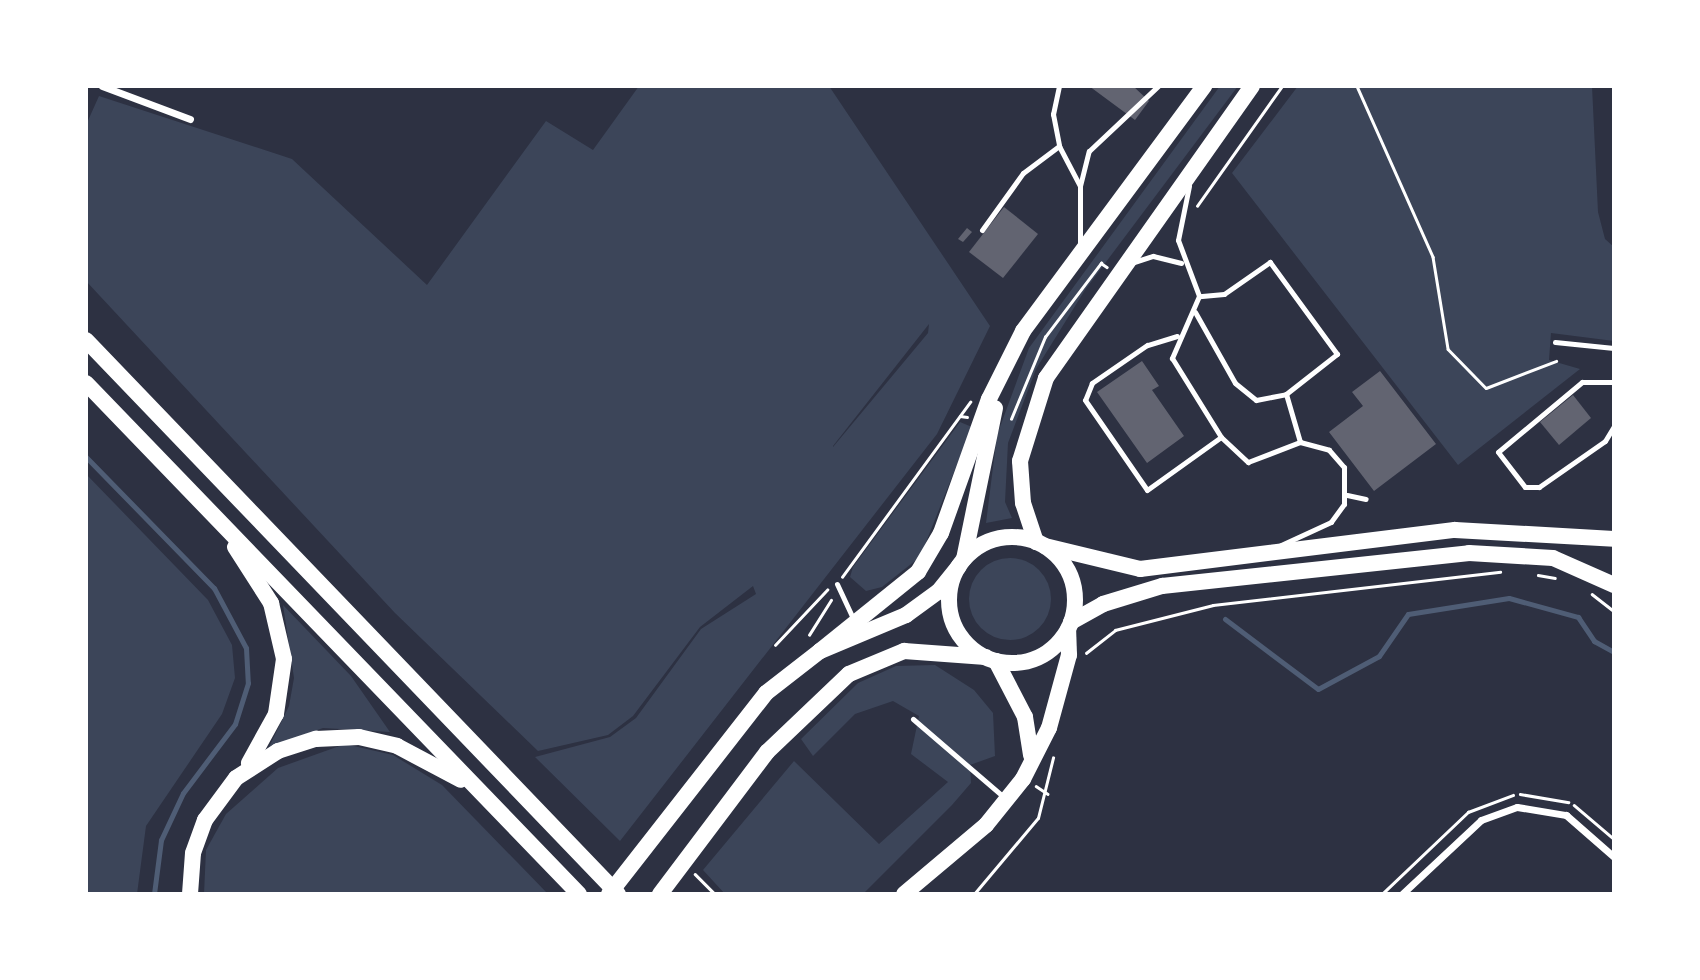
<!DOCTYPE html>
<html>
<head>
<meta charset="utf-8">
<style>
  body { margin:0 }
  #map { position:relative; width:1700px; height:980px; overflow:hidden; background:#2d3142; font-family:"Playfair Display",serif }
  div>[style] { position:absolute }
  .green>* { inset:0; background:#3c4559 }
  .round { border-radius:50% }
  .stream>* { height:5px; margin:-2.5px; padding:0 2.5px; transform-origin:2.5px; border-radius:2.5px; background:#4f5d75 }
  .building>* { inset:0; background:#626471 }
  .path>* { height:2.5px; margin:-1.25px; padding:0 1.25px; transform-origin:1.25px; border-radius:1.25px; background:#fff }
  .service>* { height:5px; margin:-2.5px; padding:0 2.5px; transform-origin:2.5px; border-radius:2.5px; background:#fff }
  .minor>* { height:7px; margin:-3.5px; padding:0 3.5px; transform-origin:3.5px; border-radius:3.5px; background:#fff }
  .trunk>* { height:16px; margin:-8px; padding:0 8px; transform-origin:8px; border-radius:8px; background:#fff }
  .trunk>.ring { margin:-8px; padding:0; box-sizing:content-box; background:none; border:16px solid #fff; border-radius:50% }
  span { translate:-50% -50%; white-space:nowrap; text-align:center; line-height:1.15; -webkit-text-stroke:6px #fff; paint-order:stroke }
  .frame { position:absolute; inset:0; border:88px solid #fff; pointer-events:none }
</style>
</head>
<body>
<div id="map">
  <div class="green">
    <i style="clip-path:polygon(evenodd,639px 86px,829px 86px,990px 326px,937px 434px,620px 841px,535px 757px,610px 737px,636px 718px,701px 629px,756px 594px,753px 586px,700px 627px,633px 716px,608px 735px,538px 751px,395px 613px,86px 281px,86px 125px,99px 96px,292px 159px,427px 285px,546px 121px,593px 150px,639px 86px,929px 324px,928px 333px,833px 447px,833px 446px,929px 324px)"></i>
    <i style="clip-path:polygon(1220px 86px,1238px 86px,1085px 290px,1036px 369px,1008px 443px,1005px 502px,1012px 518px,986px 523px,997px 435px,1029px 348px)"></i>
    <i style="clip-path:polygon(1298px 86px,1592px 86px,1598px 212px,1605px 239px,1614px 247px,1614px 341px,1551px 333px,1549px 360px,1580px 369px,1458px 465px,1232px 173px)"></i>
    <i style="clip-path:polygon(960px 422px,972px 427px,920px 557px,882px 587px,866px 591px,850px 577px,853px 567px)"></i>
    <i style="clip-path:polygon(86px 474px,208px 600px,232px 645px,235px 678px,222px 714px,146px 826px,137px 894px,86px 894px)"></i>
    <i class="round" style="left:969px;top:558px;width:82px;height:82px"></i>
    <i style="clip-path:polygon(283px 605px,351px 676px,390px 732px,323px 728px,269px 747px,289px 706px,294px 678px)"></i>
    <i style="clip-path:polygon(935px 665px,974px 690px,993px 713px,995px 756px,970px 765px,971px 783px,952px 805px,863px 894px,725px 894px,703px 870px,794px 761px,879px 844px,948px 782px,911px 754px,919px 716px,893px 701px,855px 714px,813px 756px,801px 739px,858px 683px,896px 666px)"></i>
    <i style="clip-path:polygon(345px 744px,393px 755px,442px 785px,548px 894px,204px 894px,206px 850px,226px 814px,278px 768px)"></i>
  </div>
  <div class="stream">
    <i style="left:86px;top:457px;width:183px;rotate:45.7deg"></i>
    <i style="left:214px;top:588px;width:68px;rotate:61.9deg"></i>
    <i style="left:246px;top:648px;width:35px;rotate:87deg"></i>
    <i style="left:248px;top:683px;width:43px;rotate:107.6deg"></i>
    <i style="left:235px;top:724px;width:86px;rotate:127deg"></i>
    <i style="left:183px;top:793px;width:52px;rotate:115.1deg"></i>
    <i style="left:161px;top:840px;width:54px;rotate:97.4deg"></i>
    <i style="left:1225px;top:619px;width:116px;rotate:37deg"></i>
    <i style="left:1318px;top:689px;width:69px;rotate:-28.4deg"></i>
    <i style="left:1379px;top:656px;width:51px;rotate:-55.4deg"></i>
    <i style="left:1408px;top:614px;width:102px;rotate:-9deg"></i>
    <i style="left:1509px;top:598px;width:72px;rotate:15.4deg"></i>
    <i style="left:1578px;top:617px;width:29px;rotate:56deg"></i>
    <i style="left:1594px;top:641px;width:23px;rotate:29deg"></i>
  </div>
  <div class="building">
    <i style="clip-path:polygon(1089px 86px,1133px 86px,1149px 101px,1135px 120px)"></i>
    <i style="clip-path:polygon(1004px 207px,1038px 234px,1003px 278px,969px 252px)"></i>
    <i style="clip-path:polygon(967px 228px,972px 232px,963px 242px,958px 239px)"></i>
    <i style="clip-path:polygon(1142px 361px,1159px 386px,1152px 390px,1184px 436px,1147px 463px,1097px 392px)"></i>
    <i style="clip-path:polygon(1380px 371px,1436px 444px,1374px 491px,1329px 432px,1363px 406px,1352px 392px)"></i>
    <i style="clip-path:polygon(1573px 395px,1591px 418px,1559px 445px,1540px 422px)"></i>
  </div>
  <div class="path">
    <i style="left:1357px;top:86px;width:187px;rotate:66deg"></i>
    <i style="left:1433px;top:257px;width:93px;rotate:80.7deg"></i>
    <i style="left:1448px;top:349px;width:54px;rotate:45.7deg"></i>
    <i style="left:1486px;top:388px;width:75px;rotate:-21.1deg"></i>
    <i style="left:1197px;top:206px;width:147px;rotate:-54.7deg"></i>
    <i style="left:960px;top:416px;width:7px;rotate:8deg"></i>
    <i style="left:1011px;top:419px;width:89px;rotate:-67.5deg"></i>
    <i style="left:1045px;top:337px;width:93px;rotate:-52.9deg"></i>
    <i style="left:1101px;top:263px;width:7px;rotate:34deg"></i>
    <i style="left:1538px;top:575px;width:17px;rotate:10deg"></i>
    <i style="left:842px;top:577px;width:217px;rotate:-53.8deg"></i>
    <i style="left:1592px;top:594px;width:28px;rotate:38deg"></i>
    <i style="left:809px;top:635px;width:41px;rotate:-57.8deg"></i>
    <i style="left:775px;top:645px;width:76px;rotate:-46.6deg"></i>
    <i style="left:1086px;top:653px;width:37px;rotate:-38deg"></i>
    <i style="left:1115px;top:630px;width:101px;rotate:-14.3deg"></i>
    <i style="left:1213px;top:605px;width:289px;rotate:-6.6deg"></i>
    <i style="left:1036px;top:786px;width:14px;rotate:34deg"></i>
    <i style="left:1520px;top:794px;width:49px;rotate:9.5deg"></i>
    <i style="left:1574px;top:805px;width:52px;rotate:40.4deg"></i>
    <i style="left:695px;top:874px;width:28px;rotate:45deg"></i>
    <i style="left:974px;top:894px;width:99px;rotate:-49.9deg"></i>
    <i style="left:1038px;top:818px;width:62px;rotate:-76deg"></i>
    <i style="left:1382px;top:894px;width:119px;rotate:-43.6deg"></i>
    <i style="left:1468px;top:812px;width:48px;rotate:-20.7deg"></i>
  </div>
  <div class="service">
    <i style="left:1059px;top:86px;width:29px;rotate:102deg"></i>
    <i style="left:1053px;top:114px;width:33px;rotate:79deg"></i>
    <i style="left:1059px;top:146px;width:45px;rotate:62.3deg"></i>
    <i style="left:1189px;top:186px;width:55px;rotate:101.5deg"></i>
    <i style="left:1178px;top:240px;width:60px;rotate:69.4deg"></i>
    <i style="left:1199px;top:296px;width:68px;rotate:113.5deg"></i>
    <i style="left:1172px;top:358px;width:93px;rotate:58.2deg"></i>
    <i style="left:982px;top:230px;width:70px;rotate:-54.3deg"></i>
    <i style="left:1023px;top:173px;width:45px;rotate:-36.9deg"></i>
    <i style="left:1080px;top:246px;width:60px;rotate:-90deg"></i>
    <i style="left:1080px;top:186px;width:36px;rotate:-76deg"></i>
    <i style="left:1089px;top:151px;width:95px;rotate:-43.3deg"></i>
    <i style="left:1134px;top:262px;width:20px;rotate:-18deg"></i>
    <i style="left:1153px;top:256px;width:29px;rotate:14deg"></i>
    <i style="left:1195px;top:312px;width:81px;rotate:60.6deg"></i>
    <i style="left:1235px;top:383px;width:27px;rotate:39deg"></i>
    <i style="left:1256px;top:400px;width:31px;rotate:-11deg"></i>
    <i style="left:1286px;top:394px;width:65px;rotate:-38.1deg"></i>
    <i style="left:1337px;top:354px;width:114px;rotate:-126.1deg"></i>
    <i style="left:1270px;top:262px;width:56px;rotate:145.2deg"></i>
    <i style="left:1224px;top:294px;width:25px;rotate:175deg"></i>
    <i style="left:1177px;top:336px;width:31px;rotate:163deg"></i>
    <i style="left:1147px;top:345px;width:67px;rotate:145.4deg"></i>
    <i style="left:1092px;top:383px;width:18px;rotate:112deg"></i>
    <i style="left:1085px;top:400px;width:109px;rotate:55.4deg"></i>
    <i style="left:1147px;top:490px;width:91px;rotate:-35.6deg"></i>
    <i style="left:1221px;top:437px;width:37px;rotate:43deg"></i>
    <i style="left:1248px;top:462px;width:56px;rotate:-21deg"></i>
    <i style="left:1300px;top:442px;width:30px;rotate:15deg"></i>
    <i style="left:1329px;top:450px;width:23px;rotate:49deg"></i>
    <i style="left:1344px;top:467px;width:37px;rotate:90deg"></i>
    <i style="left:1344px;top:504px;width:22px;rotate:126deg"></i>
    <i style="left:1331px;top:522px;width:55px;rotate:155.3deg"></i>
    <i style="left:1555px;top:342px;width:59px;rotate:5.8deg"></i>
    <i style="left:1614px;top:382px;width:32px;rotate:180deg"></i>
    <i style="left:1582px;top:382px;width:109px;rotate:140.2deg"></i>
    <i style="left:1498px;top:452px;width:44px;rotate:52.4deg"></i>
    <i style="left:1525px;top:487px;width:14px"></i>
    <i style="left:1539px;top:487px;width:80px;rotate:-34.9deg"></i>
    <i style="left:1605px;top:441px;width:17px;rotate:-59deg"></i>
    <i style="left:1286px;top:394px;width:50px;rotate:73.7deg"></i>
    <i style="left:1347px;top:495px;width:19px;rotate:12deg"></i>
    <i style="left:837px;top:584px;width:40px;rotate:65deg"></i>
    <i style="left:913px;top:719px;width:123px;rotate:40.7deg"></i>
  </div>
  <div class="minor">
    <i style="left:102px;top:86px;width:94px;rotate:20.6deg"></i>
    <i style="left:1402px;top:894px;width:108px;rotate:-43.1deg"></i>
    <i style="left:1481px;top:820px;width:38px;rotate:-20deg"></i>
    <i style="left:1517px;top:807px;width:50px;rotate:9.3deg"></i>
    <i style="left:1566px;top:815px;width:64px;rotate:41.2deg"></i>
  </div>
  <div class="trunk">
    <i style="left:86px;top:340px;width:768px;rotate:46.16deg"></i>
    <i style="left:86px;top:383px;width:710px;rotate:46.03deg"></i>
    <i class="ring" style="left:949px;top:537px;width:110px;height:110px"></i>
    <i style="left:1036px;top:542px;width:41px;rotate:-108.4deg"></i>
    <i style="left:1023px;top:503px;width:42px;rotate:-94.1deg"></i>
    <i style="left:1020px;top:461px;width:87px;rotate:-72.6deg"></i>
    <i style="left:1046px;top:378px;width:357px;rotate:-54.8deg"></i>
    <i style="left:1045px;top:546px;width:98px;rotate:13.6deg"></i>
    <i style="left:1140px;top:569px;width:317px;rotate:-7.1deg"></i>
    <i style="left:1455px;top:530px;width:159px;rotate:3.2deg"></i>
    <i style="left:235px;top:547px;width:67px;rotate:57.3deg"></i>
    <i style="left:271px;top:603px;width:57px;rotate:76.9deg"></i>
    <i style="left:284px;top:659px;width:56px;rotate:98.3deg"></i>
    <i style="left:276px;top:714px;width:56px;rotate:118.9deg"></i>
    <i style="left:964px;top:559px;width:154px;rotate:-78.4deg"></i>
    <i style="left:1071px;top:622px;width:37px;rotate:-29deg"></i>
    <i style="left:1103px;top:604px;width:62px;rotate:-17deg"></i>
    <i style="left:1162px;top:586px;width:309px;rotate:-6.1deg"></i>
    <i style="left:1469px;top:553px;width:84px;rotate:3.4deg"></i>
    <i style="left:1553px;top:558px;width:67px;rotate:23.9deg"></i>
    <i style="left:820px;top:651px;width:126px;rotate:-38.9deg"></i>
    <i style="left:918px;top:572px;width:45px;rotate:-59.5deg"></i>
    <i style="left:941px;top:533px;width:142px;rotate:-70.3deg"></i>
    <i style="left:989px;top:399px;width:76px;rotate:-63.4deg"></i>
    <i style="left:1023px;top:331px;width:305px;rotate:-53.5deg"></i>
    <i style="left:996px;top:661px;width:63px;rotate:62.6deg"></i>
    <i style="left:1025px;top:717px;width:39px;rotate:81deg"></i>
    <i style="left:190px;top:894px;width:41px;rotate:-85.8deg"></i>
    <i style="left:193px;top:853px;width:35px;rotate:-70deg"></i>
    <i style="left:205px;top:820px;width:52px;rotate:-53.6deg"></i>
    <i style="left:236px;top:778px;width:50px;rotate:-32.7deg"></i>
    <i style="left:278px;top:751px;width:40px;rotate:-18deg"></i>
    <i style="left:316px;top:739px;width:43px;rotate:-2.7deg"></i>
    <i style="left:359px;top:737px;width:39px;rotate:13deg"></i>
    <i style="left:397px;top:746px;width:72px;rotate:28deg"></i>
    <i style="left:609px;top:894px;width:255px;rotate:-52deg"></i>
    <i style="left:766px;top:693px;width:68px;rotate:-37.9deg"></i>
    <i style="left:820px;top:651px;width:93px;rotate:-22.7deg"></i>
    <i style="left:906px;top:615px;width:39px;rotate:-36deg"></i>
    <i style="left:938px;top:592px;width:33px;rotate:-51deg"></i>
    <i style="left:660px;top:894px;width:178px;rotate:-53deg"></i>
    <i style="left:767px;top:752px;width:113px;rotate:-43.6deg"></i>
    <i style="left:849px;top:674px;width:60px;rotate:-22.7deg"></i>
    <i style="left:904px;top:651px;width:82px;rotate:4.2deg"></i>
    <i style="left:904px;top:894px;width:107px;rotate:-40.1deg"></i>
    <i style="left:986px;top:825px;width:59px;rotate:-51.2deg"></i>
    <i style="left:1023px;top:779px;width:57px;rotate:-63deg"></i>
    <i style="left:1049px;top:728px;width:76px;rotate:-74.7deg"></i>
    <i style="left:1069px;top:655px;width:26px;rotate:-92deg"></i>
  </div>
  <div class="frame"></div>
</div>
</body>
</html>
